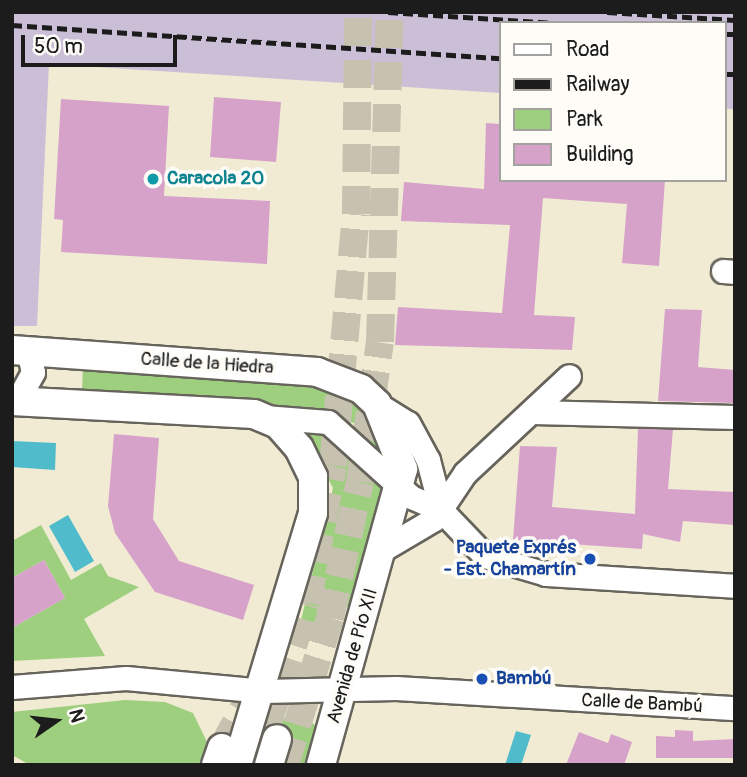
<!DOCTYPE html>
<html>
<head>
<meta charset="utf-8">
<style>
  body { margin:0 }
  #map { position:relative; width:747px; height:777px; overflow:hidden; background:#f1ebd4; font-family:Pangolin,sans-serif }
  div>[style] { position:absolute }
  .industrial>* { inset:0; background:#cabfd7 }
  .green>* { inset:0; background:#9dcf7f }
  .water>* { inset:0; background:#50bccb }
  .building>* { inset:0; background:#d6a2ca }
  .major-tunnel>* { height:28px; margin-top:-14px; transform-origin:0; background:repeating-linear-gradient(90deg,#c6c2af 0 28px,transparent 0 42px) }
  .roads { filter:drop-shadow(2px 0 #67645c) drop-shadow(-2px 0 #67645c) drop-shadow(0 2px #67645c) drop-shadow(0 -2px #67645c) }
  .minor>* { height:23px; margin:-11.5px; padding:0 11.5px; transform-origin:11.5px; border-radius:11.5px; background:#fff }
  .major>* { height:28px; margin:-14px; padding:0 14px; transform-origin:14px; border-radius:14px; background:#fff }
  .rail>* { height:5px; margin-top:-2.5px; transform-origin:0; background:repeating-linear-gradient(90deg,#1c1c1c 0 10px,transparent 0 15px) }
  .dots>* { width:19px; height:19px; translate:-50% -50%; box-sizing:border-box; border:4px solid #fdfcf7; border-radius:50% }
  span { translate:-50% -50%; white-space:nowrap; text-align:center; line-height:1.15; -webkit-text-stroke:7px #fdfcf7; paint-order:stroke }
  .culture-label { font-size:19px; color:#0d838f; font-weight:700 }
  .left { translate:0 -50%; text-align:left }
  .street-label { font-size:19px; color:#1c1c1c }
  .transit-label { font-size:19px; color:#164399; font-weight:700 }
  .right { translate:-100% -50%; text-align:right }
  .frame { position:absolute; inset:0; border:14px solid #1c1c1c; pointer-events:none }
  .legend { position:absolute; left:499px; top:21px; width:228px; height:161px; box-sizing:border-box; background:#fdfcf7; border:2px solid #a3a29f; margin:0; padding:9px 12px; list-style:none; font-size:21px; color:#1c1c1c }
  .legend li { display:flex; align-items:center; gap:14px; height:35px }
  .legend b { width:35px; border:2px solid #a3a29f }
  .north { position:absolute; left:21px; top:686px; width:70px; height:70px; -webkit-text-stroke:5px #fdfcf7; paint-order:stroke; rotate:76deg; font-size:19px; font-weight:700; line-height:28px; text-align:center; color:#1c1c1c }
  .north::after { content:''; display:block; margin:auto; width:24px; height:32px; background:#1c1c1c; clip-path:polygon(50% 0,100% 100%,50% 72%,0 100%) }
  .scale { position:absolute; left:21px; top:35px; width:156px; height:32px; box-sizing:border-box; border:4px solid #1c1c1c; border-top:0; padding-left:9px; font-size:21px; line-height:24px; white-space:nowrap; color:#1c1c1c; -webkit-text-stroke:5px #fdfcf7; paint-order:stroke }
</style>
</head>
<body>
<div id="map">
  <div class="industrial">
    <i style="clip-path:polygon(12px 12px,735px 12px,735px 110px,724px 108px,724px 23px,500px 23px,500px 93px,49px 64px,37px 326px,12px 326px)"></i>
  </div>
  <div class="green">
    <i style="clip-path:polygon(83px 365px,331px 387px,366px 409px,386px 462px,358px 425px,319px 408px,82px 392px)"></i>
    <i style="clip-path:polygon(302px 431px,328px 431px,385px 488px,387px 505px,350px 605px,296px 641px,333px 488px)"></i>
    <i style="clip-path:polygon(41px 525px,71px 580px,101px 563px,108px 576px,139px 587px,84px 619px,105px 656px,12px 661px,12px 628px,65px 598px,44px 560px,12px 578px,12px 541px)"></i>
    <i style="clip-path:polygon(125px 700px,165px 702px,193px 713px,207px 742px,199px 765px,30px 765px,12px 755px,12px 712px)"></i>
    <i style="clip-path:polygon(303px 716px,319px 728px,306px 765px,278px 765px,271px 731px,280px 719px)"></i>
  </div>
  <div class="water">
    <i style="clip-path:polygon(12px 441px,56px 443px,55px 470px,12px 467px)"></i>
    <i style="clip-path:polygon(68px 515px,94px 561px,75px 572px,49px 526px)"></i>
    <i style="clip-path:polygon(516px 731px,531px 735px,521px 765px,505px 765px)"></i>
  </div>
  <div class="building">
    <i style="clip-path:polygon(214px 97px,281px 102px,276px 162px,210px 157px)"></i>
    <i style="clip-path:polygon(61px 99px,169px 106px,164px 196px,270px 201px,267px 264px,61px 252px,63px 220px,54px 219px)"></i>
    <i style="clip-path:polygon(486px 123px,500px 124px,500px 180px,665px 180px,659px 266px,622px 263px,627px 204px,543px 198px,534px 315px,575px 317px,572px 350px,395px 345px,398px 307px,502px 313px,510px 225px,401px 221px,404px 182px,484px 189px)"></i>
    <i style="clip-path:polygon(665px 309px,702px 310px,698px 367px,735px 370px,735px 403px,658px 401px)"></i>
    <i style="clip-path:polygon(638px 429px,673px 429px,668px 489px,735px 492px,735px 525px,683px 521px,680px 542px,643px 534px,642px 549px,513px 540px,520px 446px,557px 447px,552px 507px,635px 514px)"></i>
    <i style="clip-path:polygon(114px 434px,159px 438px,153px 519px,179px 561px,254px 585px,243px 620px,155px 592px,115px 533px,108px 506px)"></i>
    <i style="clip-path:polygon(44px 560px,65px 598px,12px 628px,12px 578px)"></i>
    <i style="clip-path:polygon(675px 730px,693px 731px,693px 741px,735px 739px,735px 758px,656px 758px,656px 736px,675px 737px)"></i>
    <i style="clip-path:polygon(579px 732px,608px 743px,611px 734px,632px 742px,624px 765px,566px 765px)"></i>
  </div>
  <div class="major-tunnel">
    <i style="left:222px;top:748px;width:71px;rotate:-61.3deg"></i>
    <i style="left:254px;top:765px;width:170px;rotate:-71.9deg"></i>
    <i style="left:307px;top:603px;width:139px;rotate:-79.3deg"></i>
    <i style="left:333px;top:466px;width:253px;rotate:-84.8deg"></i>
    <i style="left:356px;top:214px;width:202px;rotate:-89.4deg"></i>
    <i style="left:285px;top:765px;width:154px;rotate:-73deg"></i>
    <i style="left:330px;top:618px;width:139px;rotate:-77.6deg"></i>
    <i style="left:360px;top:482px;width:141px;rotate:-81.9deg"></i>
    <i style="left:380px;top:342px;width:330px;rotate:-88.3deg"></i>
  </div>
  <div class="roads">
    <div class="minor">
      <i style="left:723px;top:271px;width:12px;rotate:5deg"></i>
      <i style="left:17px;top:401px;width:33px;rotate:-61deg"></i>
      <i style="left:33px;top:372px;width:22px;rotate:-103deg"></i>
      <i style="left:377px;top:404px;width:36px;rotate:32deg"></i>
      <i style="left:408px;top:423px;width:42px;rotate:61.6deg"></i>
      <i style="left:428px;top:460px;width:52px;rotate:75.4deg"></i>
      <i style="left:441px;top:510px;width:64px;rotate:46.3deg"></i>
      <i style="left:485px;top:556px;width:64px;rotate:16.4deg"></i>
      <i style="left:546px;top:574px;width:189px;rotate:3.6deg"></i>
      <i style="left:533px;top:412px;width:202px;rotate:1.4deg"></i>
      <i style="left:264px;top:417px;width:64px;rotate:4.5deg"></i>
      <i style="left:328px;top:422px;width:112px;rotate:42.1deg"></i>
      <i style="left:411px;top:497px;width:33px;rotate:23deg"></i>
      <i style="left:385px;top:548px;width:57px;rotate:-30.6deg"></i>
      <i style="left:434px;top:519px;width:55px;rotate:-56deg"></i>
      <i style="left:465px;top:473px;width:142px;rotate:-43deg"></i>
      <i style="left:12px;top:687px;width:114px;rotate:-4.5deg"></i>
      <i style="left:126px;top:678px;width:138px;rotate:5.4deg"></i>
      <i style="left:263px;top:691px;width:133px;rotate:-1.3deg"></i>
      <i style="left:396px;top:688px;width:340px;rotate:3.4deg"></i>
    </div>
    <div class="major">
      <i style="left:12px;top:350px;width:306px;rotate:4.1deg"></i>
      <i style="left:317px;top:372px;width:47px;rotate:21.1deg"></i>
      <i style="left:361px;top:389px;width:22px;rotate:43deg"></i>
      <i style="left:377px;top:404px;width:70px;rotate:68.2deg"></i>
      <i style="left:403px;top:469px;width:307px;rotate:105.5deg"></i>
      <i style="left:12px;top:401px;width:242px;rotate:3.1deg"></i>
      <i style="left:254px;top:414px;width:26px;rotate:23deg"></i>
      <i style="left:278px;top:424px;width:32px;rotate:49deg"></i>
      <i style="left:299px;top:448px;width:32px;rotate:64deg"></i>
      <i style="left:313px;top:477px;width:36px;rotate:90deg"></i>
      <i style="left:313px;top:513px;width:263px;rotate:106.8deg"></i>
      <i style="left:216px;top:765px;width:18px;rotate:-71deg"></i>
      <i style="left:269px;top:765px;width:27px;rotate:-73deg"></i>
    </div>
  </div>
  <div class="rail">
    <i style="left:388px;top:12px;width:164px;rotate:3.8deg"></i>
    <i style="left:607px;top:12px;width:128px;rotate:3.6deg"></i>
    <i style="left:12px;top:25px;width:489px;rotate:3.9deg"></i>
    <i style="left:724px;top:34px;width:11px"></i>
    <i style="left:724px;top:74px;width:11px"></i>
  </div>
  <div class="dots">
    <i style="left:153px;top:179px;background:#0f9aa8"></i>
    <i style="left:590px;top:559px;background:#1a4fb4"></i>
    <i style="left:482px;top:679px;background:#1a4fb4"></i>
  </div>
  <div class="culture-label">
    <span class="left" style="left:167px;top:179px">Caracola 20</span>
  </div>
  <div class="street-label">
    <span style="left:207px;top:364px;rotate:4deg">Calle de la Hiedra</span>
    <span style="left:353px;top:656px;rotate:-74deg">Avenida de Pío XII</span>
    <span style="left:642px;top:704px;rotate:3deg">Calle de Bambú</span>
  </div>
  <div class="transit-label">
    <span class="right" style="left:576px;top:559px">Paquete Exprés<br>- Est. Chamartín</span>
    <span class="left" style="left:496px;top:679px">Bambú</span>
  </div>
  <div class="frame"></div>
  <ul class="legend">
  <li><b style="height:9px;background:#fff"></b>Road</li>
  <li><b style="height:9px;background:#1c1c1c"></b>Railway</li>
  <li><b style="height:19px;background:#9dcf7f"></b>Park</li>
  <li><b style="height:19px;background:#d6a2ca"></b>Building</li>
  </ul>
  <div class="north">N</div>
  <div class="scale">50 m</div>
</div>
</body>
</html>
